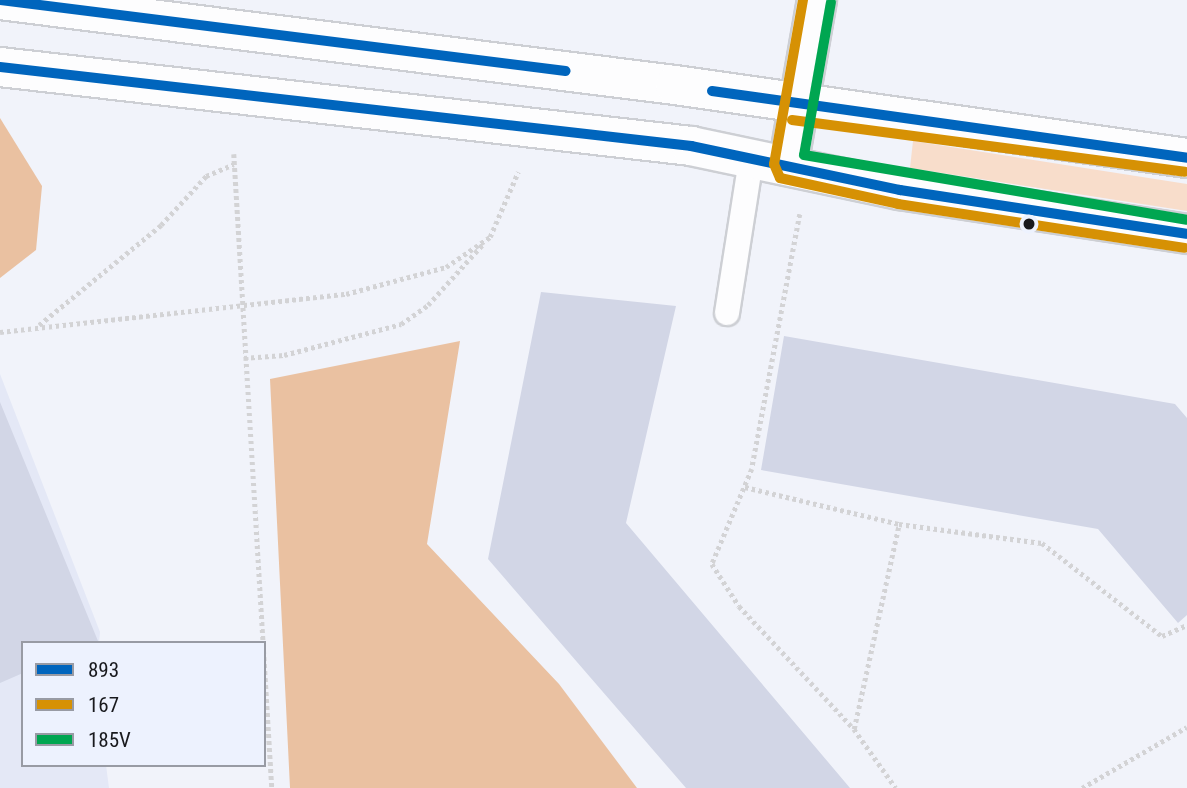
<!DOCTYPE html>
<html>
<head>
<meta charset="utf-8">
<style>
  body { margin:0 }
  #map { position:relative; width:1187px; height:788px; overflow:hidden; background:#f1f3fa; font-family:"Roboto Condensed",sans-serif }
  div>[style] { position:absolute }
  .built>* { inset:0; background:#e4e8f6 }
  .green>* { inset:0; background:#f8ddcb }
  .forest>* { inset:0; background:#eac1a1 }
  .building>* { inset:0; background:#d2d6e6 }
  .path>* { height:4.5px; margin-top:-2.25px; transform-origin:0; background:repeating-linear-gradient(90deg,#d3d3d5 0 3.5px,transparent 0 7px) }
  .roads { filter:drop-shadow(2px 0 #cdcfd4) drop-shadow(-2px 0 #cdcfd4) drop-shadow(0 2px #cdcfd4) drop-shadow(0 -2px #cdcfd4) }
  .lane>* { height:24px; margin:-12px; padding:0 12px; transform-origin:12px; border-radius:12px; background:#fdfdfe }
  .street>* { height:38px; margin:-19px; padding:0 19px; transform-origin:19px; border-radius:19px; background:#fdfdfe }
  .secondary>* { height:38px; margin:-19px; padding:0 19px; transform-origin:19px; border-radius:19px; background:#fdfdfe }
  .bus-1>* { height:10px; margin:-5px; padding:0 5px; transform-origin:5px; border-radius:5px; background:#0065bd }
  .bus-2>* { height:10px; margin:-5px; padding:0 5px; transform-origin:5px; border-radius:5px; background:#d69104 }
  .bus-3>* { height:10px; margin:-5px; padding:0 5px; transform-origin:5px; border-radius:5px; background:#00a651 }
  .dots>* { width:19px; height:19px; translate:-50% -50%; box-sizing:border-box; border:4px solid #edf2fe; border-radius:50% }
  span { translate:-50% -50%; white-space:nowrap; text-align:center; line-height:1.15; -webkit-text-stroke:6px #edf2fe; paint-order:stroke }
  .legend { position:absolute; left:21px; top:641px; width:245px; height:126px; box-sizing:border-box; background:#edf2fe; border:2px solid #989ba4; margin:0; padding:9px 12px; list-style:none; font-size:21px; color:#18191d }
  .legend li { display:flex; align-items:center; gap:14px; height:35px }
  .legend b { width:35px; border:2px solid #989ba4 }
</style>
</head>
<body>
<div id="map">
  <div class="built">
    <i style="clip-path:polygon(0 374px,100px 632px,99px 643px,23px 643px,23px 765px,106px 765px,109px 788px,0 788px)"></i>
  </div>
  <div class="green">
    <i style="clip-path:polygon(913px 141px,1187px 184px,1187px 211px,910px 168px)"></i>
  </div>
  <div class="forest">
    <i style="clip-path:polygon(0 118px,42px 186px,36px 250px,0 278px)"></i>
    <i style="clip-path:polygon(460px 341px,427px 544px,559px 684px,637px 788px,290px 788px,270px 379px)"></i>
  </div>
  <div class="building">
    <i style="clip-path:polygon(541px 292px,676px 306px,626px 523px,850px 788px,686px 788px,488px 559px)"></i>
    <i style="clip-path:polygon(784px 336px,1175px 404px,1187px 418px,1187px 615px,1178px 623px,1098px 529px,761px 470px)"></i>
    <i style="clip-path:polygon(0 402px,98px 641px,23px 643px,23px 673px,0 683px)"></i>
  </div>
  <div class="path">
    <i style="left:234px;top:154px;width:635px;rotate:86.57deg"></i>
    <i style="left:800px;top:214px;width:259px;rotate:100.7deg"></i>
    <i style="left:752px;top:469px;width:103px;rotate:112.8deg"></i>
    <i style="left:712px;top:564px;width:50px;rotate:57.3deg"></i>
    <i style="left:739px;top:606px;width:168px;rotate:46.9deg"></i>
    <i style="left:854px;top:729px;width:72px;rotate:54.6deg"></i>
    <i style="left:39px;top:325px;width:158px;rotate:-39.3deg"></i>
    <i style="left:161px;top:225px;width:67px;rotate:-47.4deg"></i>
    <i style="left:206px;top:176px;width:30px;rotate:-23deg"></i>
    <i style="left:0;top:332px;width:348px;rotate:-6.3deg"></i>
    <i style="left:346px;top:294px;width:104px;rotate:-15.1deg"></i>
    <i style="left:446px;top:267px;width:53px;rotate:-34.3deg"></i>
    <i style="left:490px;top:237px;width:71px;rotate:-66.7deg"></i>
    <i style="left:244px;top:358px;width:40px;rotate:-4.3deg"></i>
    <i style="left:284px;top:355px;width:121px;rotate:-14.8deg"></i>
    <i style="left:401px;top:324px;width:33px;rotate:-35deg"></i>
    <i style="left:428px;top:305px;width:82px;rotate:-48deg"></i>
    <i style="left:745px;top:487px;width:158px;rotate:13.5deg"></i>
    <i style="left:854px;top:729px;width:210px;rotate:-77.6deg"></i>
    <i style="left:899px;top:524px;width:144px;rotate:7.6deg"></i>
    <i style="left:1042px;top:543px;width:152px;rotate:37.8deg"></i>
    <i style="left:1162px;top:636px;width:27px;rotate:-24deg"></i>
    <i style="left:1082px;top:788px;width:121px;rotate:-30.2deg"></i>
  </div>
  <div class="roads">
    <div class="lane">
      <i style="left:727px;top:313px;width:156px;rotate:-81.1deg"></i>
    </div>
    <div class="street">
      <i style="left:788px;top:166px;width:169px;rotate:-80.1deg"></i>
    </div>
    <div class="secondary">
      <i style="left:0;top:0;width:680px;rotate:7.18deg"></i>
      <i style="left:675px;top:85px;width:517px;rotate:8.11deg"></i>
      <i style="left:0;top:67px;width:696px;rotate:6.52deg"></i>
      <i style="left:691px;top:146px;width:214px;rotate:11.9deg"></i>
      <i style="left:900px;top:190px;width:290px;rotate:8.7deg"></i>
    </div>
  </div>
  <div class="bus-1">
    <i style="left:0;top:0;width:570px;rotate:7.15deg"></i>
    <i style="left:0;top:67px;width:696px;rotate:6.52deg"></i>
    <i style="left:691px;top:146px;width:214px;rotate:11.9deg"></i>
    <i style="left:900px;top:190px;width:290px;rotate:8.7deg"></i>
    <i style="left:712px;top:91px;width:480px;rotate:8deg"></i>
  </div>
  <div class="bus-2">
    <i style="left:803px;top:0;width:167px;rotate:100deg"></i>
    <i style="left:774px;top:164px;width:15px;rotate:67deg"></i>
    <i style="left:780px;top:178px;width:121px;rotate:12.4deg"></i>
    <i style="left:898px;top:204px;width:290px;rotate:8.7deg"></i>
    <i style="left:792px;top:120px;width:396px;rotate:7.5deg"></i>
  </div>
  <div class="bus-3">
    <i style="left:831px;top:2px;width:155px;rotate:100deg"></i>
    <i style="left:804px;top:155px;width:388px;rotate:9.6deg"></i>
  </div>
  <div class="dots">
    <i style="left:1029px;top:224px;background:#18191d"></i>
  </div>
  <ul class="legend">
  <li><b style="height:9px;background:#0065bd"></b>893</li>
  <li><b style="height:9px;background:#d69104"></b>167</li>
  <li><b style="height:9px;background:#00a651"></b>185V</li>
  </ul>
</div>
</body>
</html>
